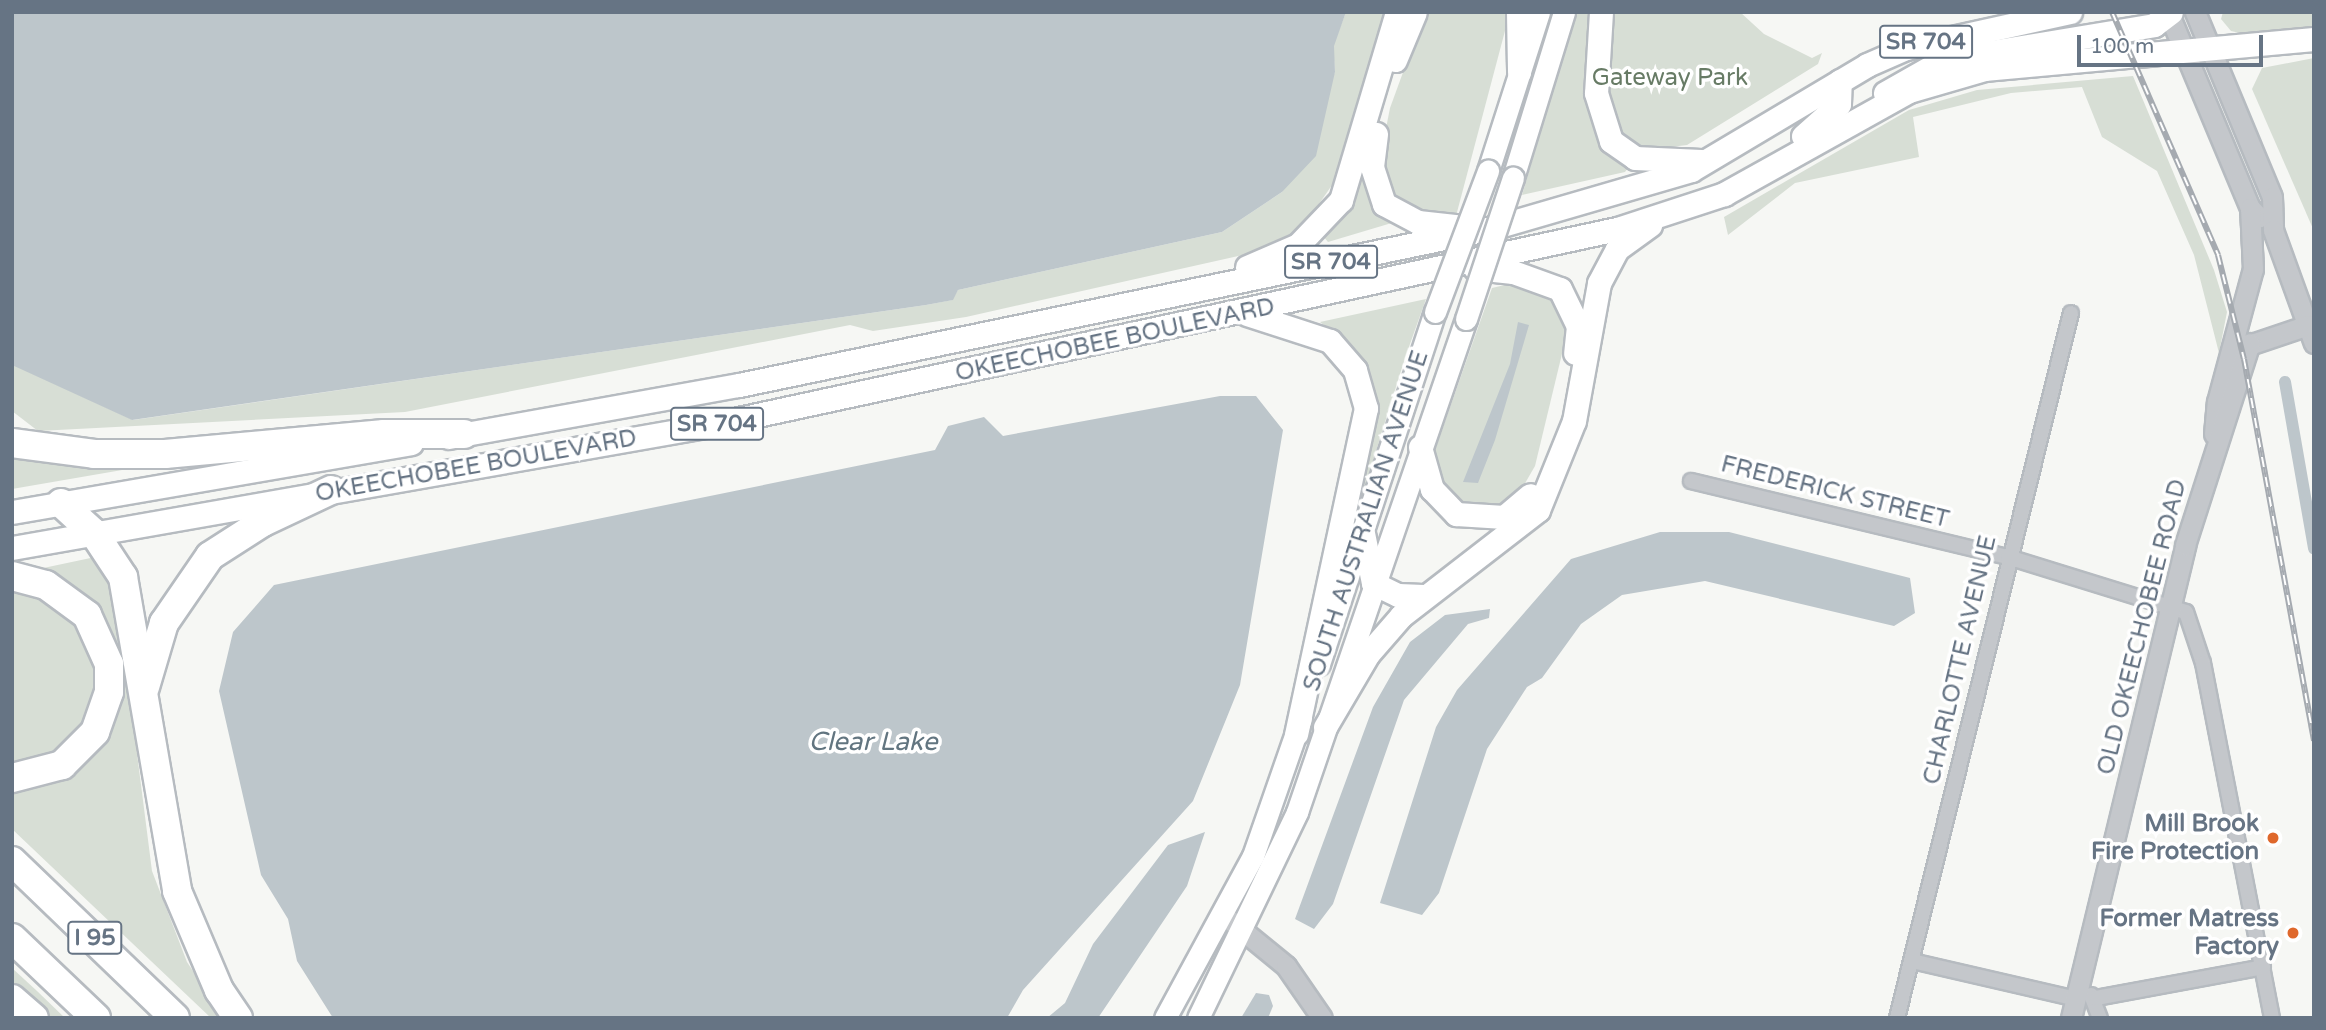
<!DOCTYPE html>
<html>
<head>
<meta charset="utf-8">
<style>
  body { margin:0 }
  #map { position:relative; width:2326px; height:1030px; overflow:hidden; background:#f6f7f4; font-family:"Varela Round",sans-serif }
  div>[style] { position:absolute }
  .green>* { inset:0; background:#d7ded5 }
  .water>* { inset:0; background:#bdc6cb }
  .canal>* { height:12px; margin:-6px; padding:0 6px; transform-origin:6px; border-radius:6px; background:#bdc6cb }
  .roads { filter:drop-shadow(2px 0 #b6bbc0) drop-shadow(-2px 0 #b6bbc0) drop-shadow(0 2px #b6bbc0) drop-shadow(0 -2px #b6bbc0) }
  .minor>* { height:14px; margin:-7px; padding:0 7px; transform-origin:7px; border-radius:7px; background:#c4c7cb }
  .tertiary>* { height:19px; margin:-9.5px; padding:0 9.5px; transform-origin:9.5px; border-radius:9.5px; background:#c4c7cb }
  .secondary>* { height:21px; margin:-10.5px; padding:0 10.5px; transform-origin:10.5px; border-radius:10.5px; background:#fff }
  .primary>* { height:23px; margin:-11.5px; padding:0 11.5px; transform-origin:11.5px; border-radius:11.5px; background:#fff }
  .motorway>* { height:28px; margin:-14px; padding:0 14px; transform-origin:14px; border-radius:14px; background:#fff }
  .rail>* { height:6px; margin-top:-3px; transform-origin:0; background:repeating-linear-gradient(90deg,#fff 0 10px,#a5aab0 0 20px); box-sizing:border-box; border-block:2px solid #a5aab0 }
  .bridges { filter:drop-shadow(2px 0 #b6bbc0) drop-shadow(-2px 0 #b6bbc0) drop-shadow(0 2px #b6bbc0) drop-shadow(0 -2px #b6bbc0) }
  .secondary-bridge>* { height:21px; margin:-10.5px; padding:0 10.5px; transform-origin:10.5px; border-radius:10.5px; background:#fff }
  .dots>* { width:19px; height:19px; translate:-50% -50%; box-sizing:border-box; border:4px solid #fff; border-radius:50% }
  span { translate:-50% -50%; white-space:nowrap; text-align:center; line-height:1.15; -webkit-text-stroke:7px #fff; paint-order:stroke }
  .shield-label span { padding:2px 5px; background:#fff; border:2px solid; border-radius:5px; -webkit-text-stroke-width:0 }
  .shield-label { font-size:23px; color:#667484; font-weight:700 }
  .park-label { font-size:24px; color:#677b65 }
  .street-label { font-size:24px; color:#667484 }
  .poi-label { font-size:24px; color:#667484; font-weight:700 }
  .right { translate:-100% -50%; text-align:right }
  .water-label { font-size:26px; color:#627580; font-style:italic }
  .frame { position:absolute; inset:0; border:14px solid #667484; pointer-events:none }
  .scale { position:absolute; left:2077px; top:35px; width:186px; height:32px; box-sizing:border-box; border:4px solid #667484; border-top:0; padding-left:9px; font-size:21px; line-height:24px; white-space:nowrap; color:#667484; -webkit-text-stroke:5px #fff; paint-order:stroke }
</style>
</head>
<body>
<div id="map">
  <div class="green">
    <i style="clip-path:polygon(1346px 12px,1386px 12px,1339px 175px,1305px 224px,1274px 248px,966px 317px,873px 331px,850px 325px,405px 412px,38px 431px,12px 411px,12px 364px,133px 420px,926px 305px,952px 300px,958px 290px,1222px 232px,1282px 192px,1335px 72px,1333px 46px)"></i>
    <i style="clip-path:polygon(1425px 12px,1510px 12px,1456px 216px,1419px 215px,1384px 192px,1378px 169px,1390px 108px)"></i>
    <i style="clip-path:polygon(1576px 12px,1594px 12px,1589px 107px,1597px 136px,1631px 164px,1625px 172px,1522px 195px)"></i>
    <i style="clip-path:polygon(1608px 12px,1740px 12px,1764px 34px,1812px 58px,1822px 53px,1818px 64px,1687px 145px,1638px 151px,1620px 141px,1602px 96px)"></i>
    <i style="clip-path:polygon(2314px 12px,2314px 26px,2253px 36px,2231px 31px,2221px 19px,2223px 12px)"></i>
    <i style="clip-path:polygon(2314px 58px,2314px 231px,2252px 89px,2262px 68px)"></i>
    <i style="clip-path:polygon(2133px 76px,2214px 270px,2227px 312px,2219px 353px,2194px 255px,2157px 171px,2102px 137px,2082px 87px,2011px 93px,1913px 117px,1919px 157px,1795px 183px,1728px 235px,1724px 217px,1909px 110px,1977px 90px)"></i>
    <i style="clip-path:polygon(1362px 165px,1395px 222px,1328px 242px,1323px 236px,1348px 208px)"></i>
    <i style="clip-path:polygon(1509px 284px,1545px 289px,1560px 306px,1567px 333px,1535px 466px,1516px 499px,1499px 510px,1460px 509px,1434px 475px,1435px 450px,1492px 288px)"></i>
    <i style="clip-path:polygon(1426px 299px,1405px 358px,1342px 560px,1372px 431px,1373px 390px,1356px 350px,1320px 322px)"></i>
    <i style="clip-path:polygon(12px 450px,157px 464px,12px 489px)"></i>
    <i style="clip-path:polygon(100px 556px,118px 605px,152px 871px,187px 962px,224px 1018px,211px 1018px,12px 829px,12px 785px,52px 776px,117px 675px,34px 570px)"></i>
    <i style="clip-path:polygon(12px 584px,65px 604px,104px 677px,73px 748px,12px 771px)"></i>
    <i style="clip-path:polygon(12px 968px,37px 991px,65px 1018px,51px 1018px,12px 986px)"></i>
  </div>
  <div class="water">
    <i style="clip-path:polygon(12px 12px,1346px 12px,1334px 46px,1335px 72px,1316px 156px,1282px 192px,1222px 232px,958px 290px,953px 300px,926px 305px,132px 420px,12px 365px)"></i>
    <i style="clip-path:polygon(1518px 322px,1529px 325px,1495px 440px,1478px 483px,1463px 482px,1510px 364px)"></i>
    <i style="clip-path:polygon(1220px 396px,1256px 396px,1283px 430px,1240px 685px,1193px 801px,1023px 990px,1007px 1018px,333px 1018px,297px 961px,288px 919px,261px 875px,219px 691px,233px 632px,274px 585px,935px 450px,948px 426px,984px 417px,1003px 436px)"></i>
    <i style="clip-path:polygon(1660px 532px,1729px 532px,1910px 578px,1915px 613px,1894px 626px,1705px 581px,1622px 595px,1581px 624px,1542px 678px,1527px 687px,1487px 749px,1439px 893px,1422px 915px,1380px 903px,1436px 727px,1457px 690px,1571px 559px)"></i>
    <i style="clip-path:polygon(1490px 609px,1489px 618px,1468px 624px,1404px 700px,1333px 904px,1314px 929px,1295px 919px,1373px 707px,1410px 642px,1445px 615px)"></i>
    <i style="clip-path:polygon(1205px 832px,1187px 886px,1098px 1018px,1047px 1018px,1065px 1003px,1093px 944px,1168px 845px)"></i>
    <i style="clip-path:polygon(1256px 993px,1269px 995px,1273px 1006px,1268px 1018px,1241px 1018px)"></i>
  </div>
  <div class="canal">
    <i style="left:2285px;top:382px;width:169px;rotate:80.1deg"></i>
  </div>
  <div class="roads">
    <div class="minor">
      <i style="left:1691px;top:481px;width:326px;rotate:13.5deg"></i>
      <i style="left:2008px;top:557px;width:186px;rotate:17.2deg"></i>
      <i style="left:2186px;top:612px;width:54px;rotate:71.6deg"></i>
      <i style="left:2203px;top:663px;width:362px;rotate:79deg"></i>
      <i style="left:1912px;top:961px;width:169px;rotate:13deg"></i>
      <i style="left:2091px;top:995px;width:25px;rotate:69deg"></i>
      <i style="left:2096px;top:998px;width:170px;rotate:-10.5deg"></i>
      <i style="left:1897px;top:1018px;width:726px;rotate:-76.14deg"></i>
    </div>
    <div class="tertiary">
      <i style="left:2168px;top:12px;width:212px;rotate:67.3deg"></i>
      <i style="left:2250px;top:208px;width:13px;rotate:45deg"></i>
      <i style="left:2195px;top:12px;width:200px;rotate:67.4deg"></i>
      <i style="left:2272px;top:197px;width:33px;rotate:88deg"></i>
      <i style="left:2273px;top:230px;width:120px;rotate:70.1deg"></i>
      <i style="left:2240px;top:348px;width:72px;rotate:-18.7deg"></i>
      <i style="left:2214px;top:434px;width:32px;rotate:-85deg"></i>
      <i style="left:2217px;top:402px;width:138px;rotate:-74.9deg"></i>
      <i style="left:2253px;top:269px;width:61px;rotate:-92.8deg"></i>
      <i style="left:1231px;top:921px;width:71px;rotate:39.3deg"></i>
      <i style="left:1286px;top:966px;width:63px;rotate:55.3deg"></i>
      <i style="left:2071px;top:1018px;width:487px;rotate:-76.4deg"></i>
      <i style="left:2185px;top:545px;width:212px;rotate:-72.2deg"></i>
    </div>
    <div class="secondary">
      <i style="left:1488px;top:171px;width:167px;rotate:-72.2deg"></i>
      <i style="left:1513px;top:178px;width:174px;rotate:-72.9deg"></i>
      <i style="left:1319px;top:664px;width:371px;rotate:-71.8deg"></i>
      <i style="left:1165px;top:1018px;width:184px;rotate:-61.5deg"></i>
      <i style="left:1253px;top:856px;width:146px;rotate:-70.8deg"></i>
      <i style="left:1198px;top:1018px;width:229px;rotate:-64.3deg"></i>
      <i style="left:1297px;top:812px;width:521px;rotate:-71.08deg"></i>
    </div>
    <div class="primary">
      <i style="left:1518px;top:12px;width:60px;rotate:89deg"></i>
      <i style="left:1601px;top:12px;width:81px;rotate:93.5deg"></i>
      <i style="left:1596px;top:93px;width:50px;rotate:72.6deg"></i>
      <i style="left:1611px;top:141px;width:29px;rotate:35deg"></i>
      <i style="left:1635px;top:158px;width:66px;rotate:2.6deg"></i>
      <i style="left:1395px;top:60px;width:52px;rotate:-67.4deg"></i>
      <i style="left:1885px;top:93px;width:67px;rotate:-29.6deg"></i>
      <i style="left:1943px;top:60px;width:214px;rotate:-9.4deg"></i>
      <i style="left:2154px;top:25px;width:21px;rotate:-37deg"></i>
      <i style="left:1376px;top:134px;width:33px;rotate:97deg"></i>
      <i style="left:1372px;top:167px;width:39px;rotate:72deg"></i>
      <i style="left:1384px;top:204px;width:38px;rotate:28deg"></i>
      <i style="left:1418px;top:222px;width:46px;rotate:6.2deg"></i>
      <i style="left:1803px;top:136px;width:48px;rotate:-41.6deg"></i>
      <i style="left:1839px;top:104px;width:23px;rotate:-88deg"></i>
      <i style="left:1247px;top:267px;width:56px;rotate:-23.3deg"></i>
      <i style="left:1298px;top:245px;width:62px;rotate:-46.3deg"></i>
      <i style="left:1341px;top:200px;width:196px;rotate:-73.4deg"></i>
      <i style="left:1475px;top:268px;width:38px;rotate:6deg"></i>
      <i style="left:1513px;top:272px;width:50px;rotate:19.9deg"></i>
      <i style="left:1560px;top:289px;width:41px;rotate:64.1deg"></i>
      <i style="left:1578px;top:326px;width:27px;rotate:96deg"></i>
      <i style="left:1247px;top:314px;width:87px;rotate:18deg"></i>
      <i style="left:1330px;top:341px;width:38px;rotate:49deg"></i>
      <i style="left:1355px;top:370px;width:40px;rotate:74deg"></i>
      <i style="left:1366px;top:408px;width:333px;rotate:102.1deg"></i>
      <i style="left:449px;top:437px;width:295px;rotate:-10.2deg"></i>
      <i style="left:739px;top:385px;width:769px;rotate:-11.78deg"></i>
      <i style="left:1492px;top:228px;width:207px;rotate:-16.2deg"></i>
      <i style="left:1691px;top:170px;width:205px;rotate:-30.8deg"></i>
      <i style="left:1867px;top:65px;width:43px;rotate:-23.6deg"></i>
      <i style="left:1906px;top:48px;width:168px;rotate:-12.4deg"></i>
      <i style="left:1420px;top:447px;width:44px;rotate:74.1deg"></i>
      <i style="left:1432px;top:489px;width:35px;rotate:46deg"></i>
      <i style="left:1456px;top:514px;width:48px;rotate:3.6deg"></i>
      <i style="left:1504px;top:517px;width:34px;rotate:-40deg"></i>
      <i style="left:12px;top:512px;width:405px;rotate:-9.8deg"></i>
      <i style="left:1363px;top:533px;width:51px;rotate:78.7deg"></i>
      <i style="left:1373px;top:583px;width:28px;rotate:26deg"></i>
      <i style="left:1398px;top:595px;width:25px;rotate:2deg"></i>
      <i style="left:12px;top:548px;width:710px;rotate:-9.98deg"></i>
      <i style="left:711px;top:425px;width:927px;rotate:-12.21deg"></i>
      <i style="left:1617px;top:229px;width:113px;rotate:-18.1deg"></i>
      <i style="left:1724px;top:194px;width:212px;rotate:-29.1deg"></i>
      <i style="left:1909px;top:91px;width:78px;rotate:-16.3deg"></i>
      <i style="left:1984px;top:69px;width:331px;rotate:-5.2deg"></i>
      <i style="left:1325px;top:727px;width:85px;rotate:-59.5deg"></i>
      <i style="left:1368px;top:654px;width:50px;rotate:-49deg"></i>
      <i style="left:1401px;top:616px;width:173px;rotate:-37.7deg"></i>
      <i style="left:1538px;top:510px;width:96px;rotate:-68deg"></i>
      <i style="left:1574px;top:421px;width:140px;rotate:-79.7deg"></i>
      <i style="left:1599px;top:283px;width:38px;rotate:-62deg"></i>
      <i style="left:1617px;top:249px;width:41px;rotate:-36deg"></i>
    </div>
    <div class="motorway">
      <i style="left:12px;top:443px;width:83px;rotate:7.6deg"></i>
      <i style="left:94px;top:454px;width:71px"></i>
      <i style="left:165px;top:454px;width:220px;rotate:-5.2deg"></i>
      <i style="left:384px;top:434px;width:80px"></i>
      <i style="left:61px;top:503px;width:45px;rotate:42.3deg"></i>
      <i style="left:94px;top:533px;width:53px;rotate:56.6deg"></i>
      <i style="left:123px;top:577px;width:319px;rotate:80.2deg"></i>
      <i style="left:177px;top:891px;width:108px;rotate:67deg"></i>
      <i style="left:219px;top:990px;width:34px;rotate:56deg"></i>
      <i style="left:12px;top:576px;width:35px;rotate:15deg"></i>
      <i style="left:46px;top:585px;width:51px;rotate:36.2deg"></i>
      <i style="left:87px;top:615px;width:54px;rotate:65.8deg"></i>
      <i style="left:109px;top:664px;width:28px;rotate:90deg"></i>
      <i style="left:109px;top:692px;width:42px;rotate:109.3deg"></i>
      <i style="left:95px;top:732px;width:47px;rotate:135deg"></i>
      <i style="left:62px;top:765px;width:52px;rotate:165.4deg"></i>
      <i style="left:145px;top:687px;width:67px;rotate:-73.5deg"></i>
      <i style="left:164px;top:623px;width:81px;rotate:-55.5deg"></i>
      <i style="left:210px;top:556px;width:63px;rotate:-32.7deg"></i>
      <i style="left:263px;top:522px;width:75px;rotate:-25.2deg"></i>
      <i style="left:12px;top:861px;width:226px;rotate:43.9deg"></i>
      <i style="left:12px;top:938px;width:116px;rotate:43.6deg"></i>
      <i style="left:12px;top:999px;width:29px;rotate:41deg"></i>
    </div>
  </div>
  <div class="rail">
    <i style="left:2112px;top:12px;width:265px;rotate:66.4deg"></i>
    <i style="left:2218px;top:255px;width:107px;rotate:76deg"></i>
    <i style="left:2244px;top:359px;width:388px;rotate:79.6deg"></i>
  </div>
  <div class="bridges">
    <div class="secondary-bridge">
      <i style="left:1435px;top:312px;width:151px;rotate:-69.4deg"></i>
      <i style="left:1466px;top:319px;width:149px;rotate:-71.6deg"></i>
    </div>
  </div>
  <div class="dots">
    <i style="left:2273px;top:838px;background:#df682c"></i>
    <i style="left:2293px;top:933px;background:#df682c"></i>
  </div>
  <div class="shield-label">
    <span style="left:1926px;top:42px">SR 704</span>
    <span style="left:1331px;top:262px">SR 704</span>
    <span style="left:717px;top:424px">SR 704</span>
    <span style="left:95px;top:938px">I 95</span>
  </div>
  <div class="park-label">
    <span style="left:1670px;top:78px">Gateway Park</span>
  </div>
  <div class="street-label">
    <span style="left:1115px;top:340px;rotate:-12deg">OKEECHOBEE BOULEVARD</span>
    <span style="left:476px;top:466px;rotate:-10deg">OKEECHOBEE BOULEVARD</span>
    <span style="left:1835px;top:492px;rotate:14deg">FREDERICK STREET</span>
    <span style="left:1366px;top:521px;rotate:-72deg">SOUTH AUSTRALIAN AVENUE</span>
    <span style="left:2142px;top:627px;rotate:-76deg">OLD OKEECHOBEE ROAD</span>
    <span style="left:1960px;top:660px;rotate:-77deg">CHARLOTTE AVENUE</span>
  </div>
  <div class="poi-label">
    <span class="right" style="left:2259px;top:838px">Mill Brook<br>Fire Protection</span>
    <span class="right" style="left:2279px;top:933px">Former Matress<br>Factory</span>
  </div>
  <div class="water-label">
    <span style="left:873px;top:742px">Clear Lake</span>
  </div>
  <div class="frame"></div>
  <div class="scale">100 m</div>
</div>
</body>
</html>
